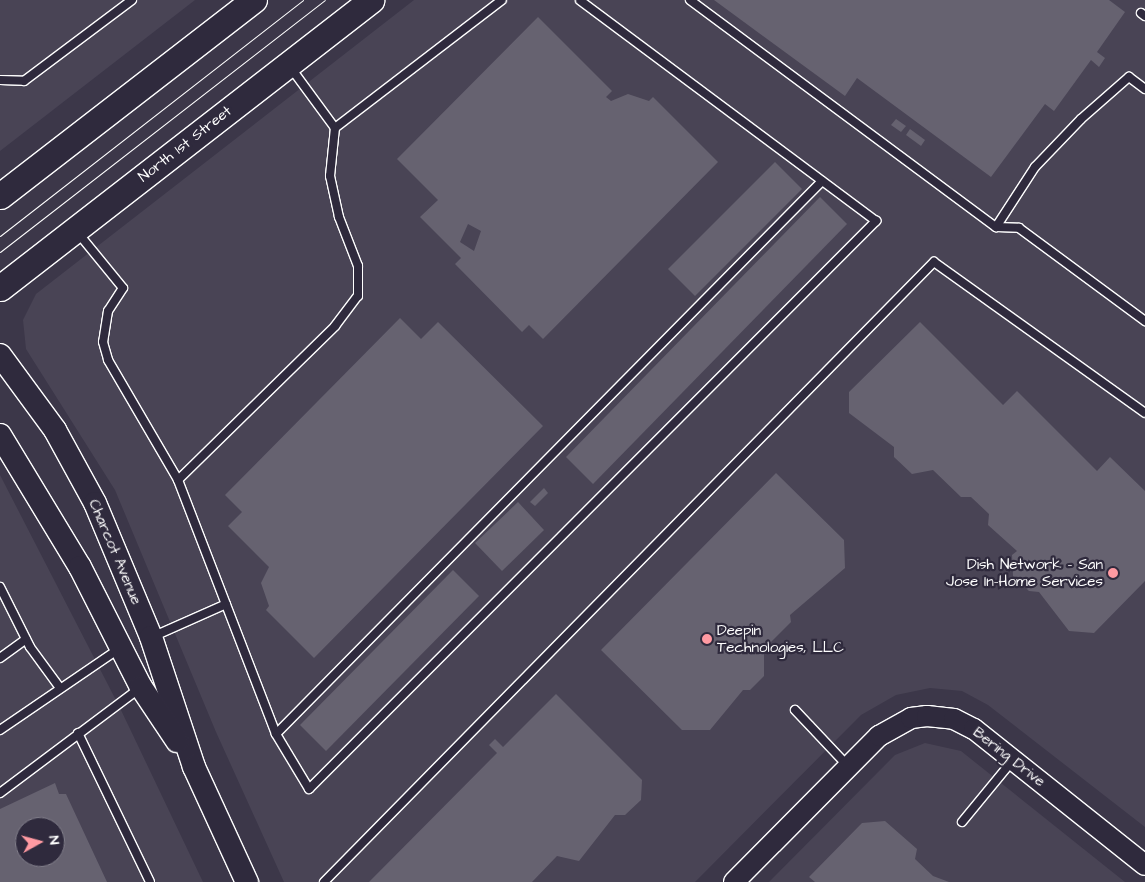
<!DOCTYPE html>
<html>
<head>
<meta charset="utf-8">
<style>
  body { margin:0 }
  #map { position:relative; width:1145px; height:882px; overflow:hidden; background:#3c3749; font-family:"Architects Daughter",sans-serif }
  div>[style] { position:absolute }
  .built>* { inset:0; background:#494455 }
  .building>* { inset:0; background:#666270 }
  .roads { filter:drop-shadow(1px 0 #fff) drop-shadow(-1px 0 #fff) drop-shadow(0 1px #fff) drop-shadow(0 -1px #fff) }
  .service>* { height:8px; margin:-4px; padding:0 4px; transform-origin:4px; border-radius:4px; background:#2f2a3d }
  .tertiary>* { height:20px; margin:-10px; padding:0 10px; transform-origin:10px; border-radius:10px; background:#2f2a3d }
  .secondary>* { height:22px; margin:-11px; padding:0 11px; transform-origin:11px; border-radius:11px; background:#2f2a3d }
  .primary>* { height:25px; margin:-12.5px; padding:0 12.5px; transform-origin:12.5px; border-radius:12.5px; background:#2f2a3d }
  .tram>* { height:1px; margin:-0.5px; padding:0 0.5px; transform-origin:0.5px; border-radius:0.5px; background:#fff }
  .dots>* { width:14px; height:14px; translate:-50% -50%; box-sizing:border-box; border:2px solid #2f2a3d; border-radius:50% }
  span { translate:-50% -50%; white-space:nowrap; text-align:center; line-height:1.15; -webkit-text-stroke:4.5px #2f2a3d; paint-order:stroke }
  .street-label { font-size:15px; color:#fff }
  .poi-label { font-size:15px; color:#fff }
  .right { translate:-100% -50%; text-align:right }
  .left { translate:0 -50%; text-align:left }
  .north { position:absolute; left:15px; top:817px; width:50px; height:50px; box-sizing:border-box; background:#2f2a3d; border:1px solid #827f8b; border-radius:50%; rotate:83deg; font-size:14px; font-weight:700; line-height:20px; text-align:center; color:#fff }
  .north::after { content:''; display:block; margin:auto; width:18px; height:22px; background:#ff9aa2; clip-path:polygon(50% 0,100% 100%,50% 72%,0 100%) }
</style>
</head>
<body>
<div id="map">
  <div class="built">
    <i style="clip-path:polygon(0 0,195px 0,0 151px)"></i>
    <i style="clip-path:polygon(414px 0,1145px 0,1145px 827px,988px 705px,962px 691px,930px 688px,896px 695px,861px 715px,695px 882px,284px 882px,216px 732px,115px 490px,26px 349px,23px 320px,36px 294px)"></i>
    <i style="clip-path:polygon(evenodd,0 475px,120px 708px,203px 882px,0 882px,0 475px,25px 827px,55px 827px,55px 857px,25px 857px,25px 827px)"></i>
    <i style="clip-path:polygon(925px 743px,961px 751px,1125px 882px,769px 882px,895px 755px)"></i>
  </div>
  <div class="building">
    <i style="clip-path:polygon(714px 0,1109px 0,1125px 12px,1097px 52px,1105px 58px,1099px 67px,1091px 60px,1054px 111px,1045px 104px,991px 177px,857px 78px,845px 96px)"></i>
    <i style="clip-path:polygon(evenodd,538px 17px,612px 91px,606px 97px,611px 101px,628px 94px,649px 101px,653px 97px,718px 162px,543px 339px,529px 325px,522px 332px,455px 264px,461px 258px,420px 217px,438px 200px,397px 159px,538px 17px,468px 224px,481px 231px,474px 251px,460px 242px,468px 224px)"></i>
    <i style="clip-path:polygon(896px 119px,906px 126px,901px 132px,891px 125px)"></i>
    <i style="clip-path:polygon(910px 129px,925px 140px,921px 146px,906px 135px)"></i>
    <i style="clip-path:polygon(775px 162px,802px 189px,695px 296px,668px 269px)"></i>
    <i style="clip-path:polygon(820px 197px,847px 224px,593px 484px,566px 457px)"></i>
    <i style="clip-path:polygon(400px 318px,421px 339px,438px 322px,543px 426px,314px 658px,266px 610px,269px 606px,261px 583px,269px 567px,228px 526px,242px 512px,225px 495px)"></i>
    <i style="clip-path:polygon(920px 322px,1003px 405px,1017px 391px,1097px 471px,1110px 457px,1145px 491px,1145px 581px,1094px 633px,1069px 631px,1039px 592px,1029px 591px,1013px 576px,1012px 555px,1017px 551px,988px 525px,989px 514px,971px 497px,961px 497px,933px 470px,912px 474px,894px 457px,894px 447px,849px 413px,849px 392px)"></i>
    <i style="clip-path:polygon(776px 473px,844px 540px,845px 568px,790px 615px,791px 622px,764px 649px,764px 676px,750px 690px,743px 690px,710px 730px,682px 730px,601px 650px)"></i>
    <i style="clip-path:polygon(544px 488px,548px 493px,535px 506px,530px 502px)"></i>
    <i style="clip-path:polygon(518px 502px,544px 530px,502px 571px,475px 543px)"></i>
    <i style="clip-path:polygon(453px 570px,479px 596px,326px 751px,300px 725px)"></i>
    <i style="clip-path:polygon(556px 694px,642px 780px,641px 800px,625px 815px,615px 815px,579px 861px,557px 856px,532px 882px,369px 882px,497px 753px,489px 745px,495px 739px,503px 747px)"></i>
    <i style="clip-path:polygon(evenodd,55px 783px,59px 794px,66px 794px,107px 882px,0 882px,0 809px,55px 783px,25px 827px,55px 827px,55px 857px,25px 857px,25px 827px)"></i>
    <i style="clip-path:polygon(885px 821px,917px 849px,915px 859px,933px 876px,949px 882px,815px 882px,809px 877px,862px 823px)"></i>
  </div>
  <div class="roads">
    <div class="service">
      <i style="left:690px;top:0;width:381px;rotate:36.6deg"></i>
      <i style="left:996px;top:227px;width:23px;rotate:2deg"></i>
      <i style="left:1019px;top:228px;width:157px;rotate:36.4deg"></i>
      <i style="left:1141px;top:13px;width:5px;rotate:37deg"></i>
      <i style="left:0;top:80px;width:24px;rotate:2deg"></i>
      <i style="left:24px;top:81px;width:135px;rotate:-36.9deg"></i>
      <i style="left:335px;top:128px;width:210px;rotate:-37.5deg"></i>
      <i style="left:996px;top:227px;width:72px;rotate:-57deg"></i>
      <i style="left:1035px;top:167px;width:66px;rotate:-46.2deg"></i>
      <i style="left:1081px;top:119px;width:64px;rotate:-41.2deg"></i>
      <i style="left:1129px;top:77px;width:20px;rotate:37deg"></i>
      <i style="left:78px;top:233px;width:71px;rotate:50.7deg"></i>
      <i style="left:123px;top:288px;width:27px;rotate:123deg"></i>
      <i style="left:108px;top:311px;width:31px;rotate:99deg"></i>
      <i style="left:103px;top:342px;width:19px;rotate:74deg"></i>
      <i style="left:108px;top:360px;width:139px;rotate:59.7deg"></i>
      <i style="left:178px;top:480px;width:272px;rotate:68.9deg"></i>
      <i style="left:276px;top:734px;width:64px;rotate:59deg"></i>
      <i style="left:309px;top:789px;width:803px;rotate:-45.05deg"></i>
      <i style="left:876px;top:221px;width:369px;rotate:-143.3deg"></i>
      <i style="left:178px;top:480px;width:220px;rotate:-44.4deg"></i>
      <i style="left:335px;top:326px;width:38px;rotate:-53deg"></i>
      <i style="left:358px;top:296px;width:30px;rotate:-90deg"></i>
      <i style="left:358px;top:266px;width:53px;rotate:-111.2deg"></i>
      <i style="left:339px;top:217px;width:42px;rotate:-102.4deg"></i>
      <i style="left:330px;top:176px;width:48px;rotate:-84.1deg"></i>
      <i style="left:335px;top:128px;width:74px;rotate:-126.3deg"></i>
      <i style="left:0;top:587px;width:67px;rotate:63.4deg"></i>
      <i style="left:30px;top:647px;width:51px;rotate:53.8deg"></i>
      <i style="left:152px;top:637px;width:81px;rotate:-24deg"></i>
      <i style="left:0;top:658px;width:32px;rotate:-36deg"></i>
      <i style="left:795px;top:710px;width:77px;rotate:46.6deg"></i>
      <i style="left:0;top:730px;width:145px;rotate:-34.3deg"></i>
      <i style="left:78px;top:733px;width:165px;rotate:64.2deg"></i>
      <i style="left:276px;top:734px;width:777px;rotate:-45.36deg"></i>
      <i style="left:0;top:793px;width:175px;rotate:-36.9deg"></i>
      <i style="left:962px;top:822px;width:80px;rotate:-50.6deg"></i>
      <i style="left:324px;top:882px;width:870px;rotate:-45.47deg"></i>
      <i style="left:934px;top:262px;width:259px;rotate:35.6deg"></i>
    </div>
    <div class="tertiary">
      <i style="left:734px;top:882px;width:206px;rotate:-45.2deg"></i>
      <i style="left:879px;top:736px;width:37px;rotate:-29deg"></i>
      <i style="left:911px;top:718px;width:16px;rotate:-7deg"></i>
      <i style="left:927px;top:716px;width:27px;rotate:6deg"></i>
      <i style="left:954px;top:719px;width:22px;rotate:27deg"></i>
      <i style="left:974px;top:729px;width:218px;rotate:38.5deg"></i>
    </div>
    <div class="secondary">
      <i style="left:0;top:355px;width:93px;rotate:53.7deg"></i>
      <i style="left:55px;top:430px;width:83px;rotate:61.3deg"></i>
      <i style="left:95px;top:503px;width:145px;rotate:67.3deg"></i>
      <i style="left:151px;top:637px;width:137px;rotate:71.7deg"></i>
      <i style="left:194px;top:767px;width:127px;rotate:65.3deg"></i>
      <i style="left:0;top:435px;width:154px;rotate:58.8deg"></i>
      <i style="left:80px;top:567px;width:135px;rotate:63.1deg"></i>
      <i style="left:141px;top:687px;width:65px;rotate:56.3deg"></i>
    </div>
    <div class="primary">
      <i style="left:0;top:196px;width:321px;rotate:-37.7deg"></i>
      <i style="left:0;top:288px;width:470px;rotate:-37.8deg"></i>
    </div>
  </div>
  <div class="tram">
    <i style="left:0;top:236px;width:384px;rotate:-37.9deg"></i>
    <i style="left:0;top:252px;width:411px;rotate:-37.8deg"></i>
  </div>
  <div class="dots">
    <i style="left:1113px;top:573px;background:#ff9aa2"></i>
    <i style="left:707px;top:639px;background:#ff9aa2"></i>
  </div>
  <div class="street-label">
    <span style="left:185px;top:144px;rotate:-38deg">North 1st Street</span>
    <span style="left:115px;top:552px;rotate:67deg">Charcot Avenue</span>
    <span style="left:1009px;top:757px;rotate:38deg">Bering Drive</span>
  </div>
  <div class="poi-label">
    <span class="right" style="left:1103px;top:573px">Dish Network - San<br>Jose In-Home Services</span>
    <span class="left" style="left:717px;top:639px">Deepin<br>Technologies, LLC</span>
  </div>
  <div class="north">N</div>
</div>
</body>
</html>
